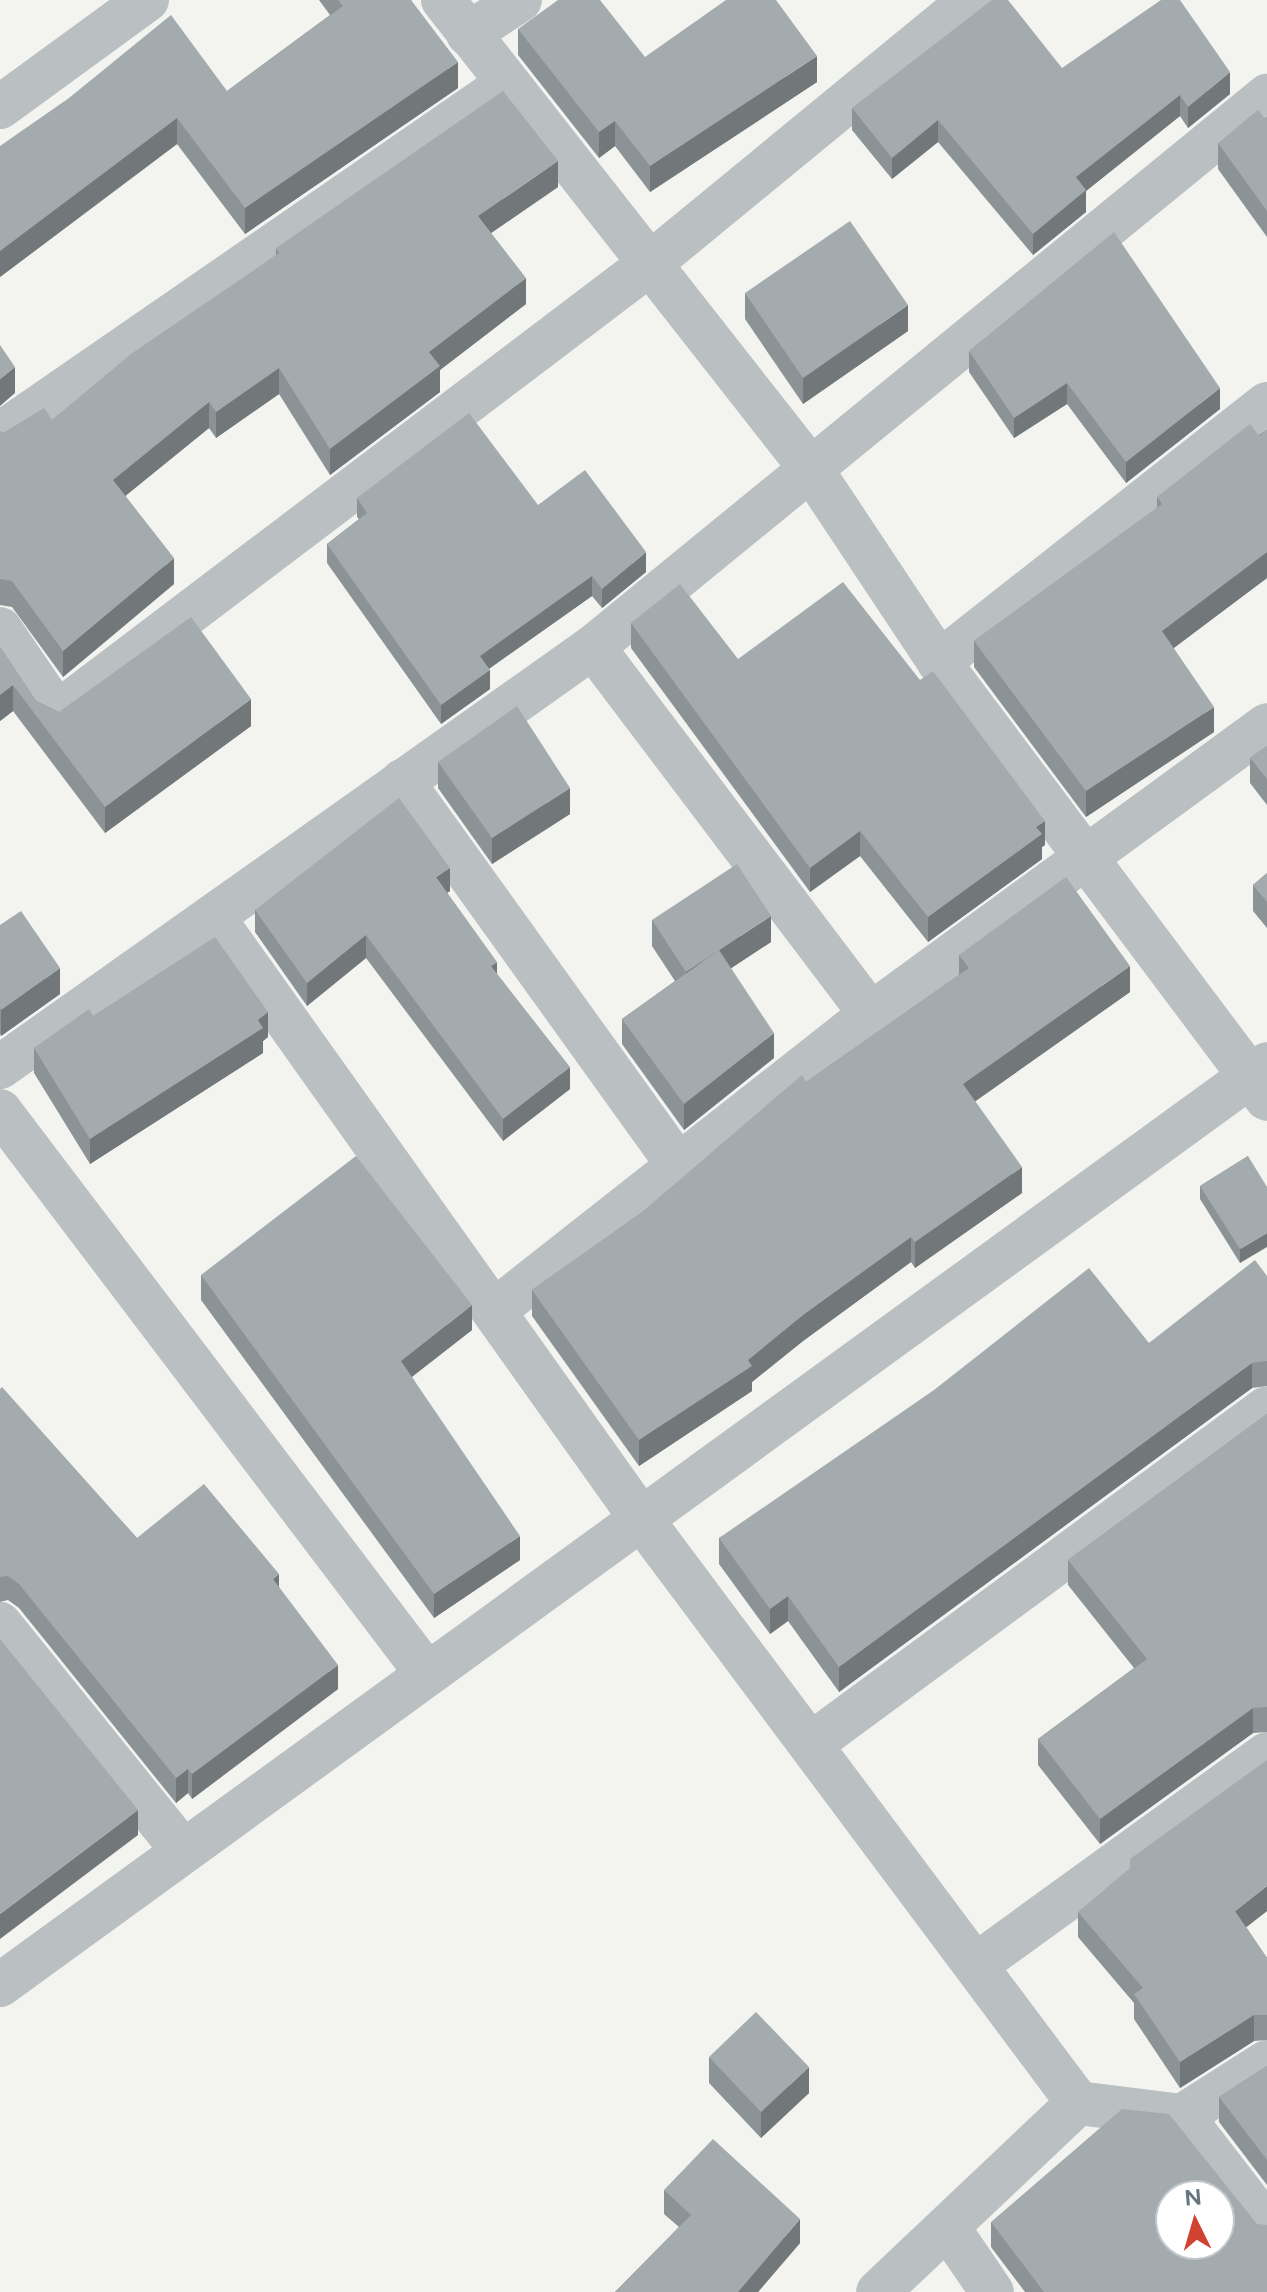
<!DOCTYPE html>
<html>
<head>
<meta charset="utf-8">
<style>
  body { margin:0 }
  #map { position:relative; width:1267px; height:2292px; overflow:hidden; background:#f3f3f0; font-family:Figtree,sans-serif }
  div>[style] { position:absolute }
  .minor>* { height:44px; margin:-22px; padding:0 22px; transform-origin:22px; border-radius:22px; background:#babfc1 }
  .wall>* { inset:0; background:#8c9396 }
  .shaded-wall>* { inset:0; background:#72787a }
  .building>* { inset:0; background:#a3abae }
  span { translate:-50% -50%; white-space:nowrap; text-align:center; line-height:1.15; -webkit-text-stroke:8px #fff; paint-order:stroke }
  .north { position:absolute; left:1155px; top:2180px; width:80px; height:80px; box-sizing:border-box; background:#fff; border:2px solid #c1c8cb; border-radius:50%; rotate:355deg; font-size:22px; font-weight:700; line-height:32px; text-align:center; color:#65767e }
  .north::after { content:''; display:block; margin:auto; width:28px; height:36px; background:#d14232; clip-path:polygon(50% 0,100% 100%,50% 72%,0 100%) }
</style>
</head>
<body>
<div id="map">
  <div class="minor">
    <i style="left:443px;top:0;width:596px;rotate:51.88deg"></i>
    <i style="left:811px;top:469px;width:232px;rotate:56.4deg"></i>
    <i style="left:939px;top:662px;width:546px;rotate:53.11deg"></i>
    <i style="left:468px;top:34px;width:62px;rotate:-33.2deg"></i>
    <i style="left:0;top:107px;width:182px;rotate:-36.1deg"></i>
    <i style="left:0;top:434px;width:616px;rotate:-34.62deg"></i>
    <i style="left:0;top:629px;width:102px;rotate:55.8deg"></i>
    <i style="left:57px;top:713px;width:740px;rotate:-37.15deg"></i>
    <i style="left:647px;top:266px;width:419px;rotate:-39.4deg"></i>
    <i style="left:593px;top:647px;width:460px;rotate:52.9deg"></i>
    <i style="left:939px;top:662px;width:417px;rotate:-38.2deg"></i>
    <i style="left:402px;top:781px;width:474px;rotate:54.3deg"></i>
    <i style="left:213px;top:917px;width:736px;rotate:54.56deg"></i>
    <i style="left:640px;top:1517px;width:732px;rotate:53.22deg"></i>
    <i style="left:1078px;top:2103px;width:275px;rotate:136.6deg"></i>
    <i style="left:0;top:1067px;width:727px;rotate:-35.31deg"></i>
    <i style="left:593px;top:647px;width:871px;rotate:-39.27deg"></i>
    <i style="left:0;top:1111px;width:707px;rotate:52.82deg"></i>
    <i style="left:495px;top:1310px;width:479px;rotate:-38.2deg"></i>
    <i style="left:871px;top:1014px;width:490px;rotate:-36.1deg"></i>
    <i style="left:0;top:1624px;width:292px;rotate:51.1deg"></i>
    <i style="left:811px;top:1744px;width:566px;rotate:-36.38deg"></i>
    <i style="left:977px;top:1964px;width:358px;rotate:-35.9deg"></i>
    <i style="left:0;top:1985px;width:1566px;rotate:-36.01deg"></i>
    <i style="left:1078px;top:2103px;width:105px;rotate:7.1deg"></i>
    <i style="left:1182px;top:2116px;width:139px;rotate:52.3deg"></i>
    <i style="left:1182px;top:2116px;width:101px;rotate:-32.4deg"></i>
    <i style="left:949px;top:2229px;width:76px;rotate:55.7deg"></i>
  </div>
  <div class="wall">
    <i style="clip-path:polygon(319px 0,411px 0,458px 88px,245px 234px,177px 144px,0 277px,0 146px,227px 91px,330px 15px)"></i>
    <i style="clip-path:polygon(518px 29px,645px 57px,817px 82px,650px 192px,615px 146px,599px 158px,518px 55px)"></i>
    <i style="clip-path:polygon(1062px 68px,1230px 94px,1188px 128px,1180px 116px,1086px 191px,1086px 212px,1033px 255px,938px 142px,892px 179px,852px 130px,852px 108px)"></i>
    <i style="clip-path:polygon(1267px 117px,1267px 237px,1218px 169px,1218px 143px)"></i>
    <i style="clip-path:polygon(558px 187px,491px 233px,526px 304px,440px 370px,440px 392px,330px 475px,279px 394px,216px 438px,209px 428px,125px 496px,174px 584px,63px 677px,12px 607px,0 605px,0 431px,3px 433px,52px 420px,276px 255px,276px 248px)"></i>
    <i style="clip-path:polygon(745px 293px,908px 331px,803px 404px,745px 319px)"></i>
    <i style="clip-path:polygon(969px 351px,1220px 409px,1126px 483px,1067px 404px,1014px 438px,969px 372px)"></i>
    <i style="clip-path:polygon(1267px 430px,1267px 578px,1173px 648px,1214px 732px,1086px 817px,974px 667px,974px 641px,1157px 508px,1157px 497px)"></i>
    <i style="clip-path:polygon(357px 498px,538px 505px,646px 572px,602px 608px,592px 596px,489px 669px,490px 689px,441px 724px,327px 563px,327px 544px,359px 519px,357px 517px)"></i>
    <i style="clip-path:polygon(631px 623px,738px 659px,1045px 845px,1042px 847px,1042px 859px,928px 942px,860px 856px,810px 892px,631px 648px)"></i>
    <i style="clip-path:polygon(0 647px,36px 701px,59px 712px,251px 726px,105px 833px,13px 711px,0 721px)"></i>
    <i style="clip-path:polygon(1267px 746px,1267px 805px,1250px 783px,1250px 758px)"></i>
    <i style="clip-path:polygon(438px 762px,570px 814px,492px 864px,438px 788px)"></i>
    <i style="clip-path:polygon(1267px 873px,1267px 928px,1253px 911px,1253px 885px)"></i>
    <i style="clip-path:polygon(450px 891px,447px 893px,497px 974px,570px 1089px,503px 1141px,366px 958px,307px 1006px,255px 932px,255px 910px)"></i>
    <i style="clip-path:polygon(652px 920px,771px 942px,731px 968px,774px 1058px,684px 1130px,622px 1044px,622px 1019px,675px 981px,652px 946px)"></i>
    <i style="clip-path:polygon(0 925px,60px 994px,1px 1036px,0 1034px)"></i>
    <i style="clip-path:polygon(959px 955px,1130px 992px,975px 1101px,1022px 1193px,915px 1268px,911px 1262px,803px 1341px,752px 1382px,752px 1391px,639px 1466px,532px 1316px,532px 1290px,641px 1213px,806px 1082px,959px 975px)"></i>
    <i style="clip-path:polygon(93px 1016px,268px 1037px,263px 1041px,263px 1053px,90px 1164px,34px 1073px,34px 1048px)"></i>
    <i style="clip-path:polygon(1248px 1156px,1240px 1263px,1200px 1199px,1200px 1186px)"></i>
    <i style="clip-path:polygon(201px 1275px,472px 1330px,412px 1377px,520px 1560px,434px 1618px,201px 1300px)"></i>
    <i style="clip-path:polygon(1267px 1276px,1267px 1386px,1252px 1388px,839px 1692px,788px 1621px,770px 1634px,719px 1564px,719px 1538px,1149px 1343px)"></i>
    <i style="clip-path:polygon(0 1389px,137px 1538px,279px 1587px,338px 1689px,192px 1799px,188px 1793px,176px 1803px,19px 1608px,8px 1600px,0 1602px)"></i>
    <i style="clip-path:polygon(1267px 1414px,1267px 1732px,1253px 1733px,1100px 1844px,1038px 1765px,1038px 1739px,1134px 1668px,1068px 1585px,1068px 1560px)"></i>
    <i style="clip-path:polygon(1267px 1911px,1246px 1927px,1267px 1958px,1267px 2040px,1254px 2041px,1180px 2088px,1134px 2019px,1134px 2003px,1078px 1937px,1078px 1912px)"></i>
    <i style="clip-path:polygon(709px 2057px,809px 2093px,761px 2138px,709px 2083px)"></i>
    <i style="clip-path:polygon(1267px 2066px,1267px 2185px,1219px 2122px,1219px 2097px)"></i>
    <i style="clip-path:polygon(664px 2190px,800px 2243px,758px 2292px,615px 2292px,679px 2227px,664px 2214px)"></i>
    <i style="clip-path:polygon(991px 2222px,1257px 2224px,1267px 2292px,1025px 2292px,991px 2247px)"></i>
  </div>
  <div class="shaded-wall">
    <i style="clip-path:polygon(817px 56px,817px 82px,650px 192px,650px 166px)"></i>
    <i style="clip-path:polygon(458px 62px,458px 88px,245px 234px,245px 208px)"></i>
    <i style="clip-path:polygon(1230px 72px,1230px 94px,1188px 128px,1188px 107px)"></i>
    <i style="clip-path:polygon(1180px 95px,1180px 116px,1086px 191px,1086px 212px,1033px 255px,1033px 234px,1076px 177px)"></i>
    <i style="clip-path:polygon(177px 118px,177px 144px,0 277px,0 251px)"></i>
    <i style="clip-path:polygon(938px 120px,938px 142px,892px 179px,892px 158px)"></i>
    <i style="clip-path:polygon(615px 121px,615px 146px,599px 158px,599px 132px)"></i>
    <i style="clip-path:polygon(558px 161px,558px 187px,478px 242px,478px 216px)"></i>
    <i style="clip-path:polygon(526px 278px,526px 304px,440px 370px,440px 392px,330px 475px,330px 449px,429px 352px)"></i>
    <i style="clip-path:polygon(908px 305px,908px 331px,803px 404px,803px 378px)"></i>
    <i style="clip-path:polygon(15px 367px,15px 393px,0 406px,0 379px)"></i>
    <i style="clip-path:polygon(279px 368px,279px 394px,216px 438px,216px 412px)"></i>
    <i style="clip-path:polygon(1067px 383px,1067px 404px,1014px 438px,1014px 418px)"></i>
    <i style="clip-path:polygon(1220px 388px,1220px 409px,1126px 483px,1126px 462px)"></i>
    <i style="clip-path:polygon(209px 402px,209px 428px,113px 506px,113px 480px)"></i>
    <i style="clip-path:polygon(646px 552px,646px 572px,602px 608px,602px 589px)"></i>
    <i style="clip-path:polygon(1267px 552px,1267px 578px,1162px 657px,1162px 631px)"></i>
    <i style="clip-path:polygon(174px 558px,174px 584px,63px 677px,63px 651px)"></i>
    <i style="clip-path:polygon(592px 576px,592px 596px,480px 675px,480px 656px)"></i>
    <i style="clip-path:polygon(490px 670px,490px 689px,441px 724px,441px 705px)"></i>
    <i style="clip-path:polygon(13px 685px,13px 711px,0 721px,0 695px)"></i>
    <i style="clip-path:polygon(251px 699px,251px 726px,105px 833px,105px 807px)"></i>
    <i style="clip-path:polygon(1214px 707px,1214px 732px,1086px 817px,1086px 791px)"></i>
    <i style="clip-path:polygon(570px 788px,570px 814px,492px 864px,492px 838px)"></i>
    <i style="clip-path:polygon(1045px 821px,1045px 845px,1042px 847px,1042px 859px,928px 942px,928px 917px,1036px 827px)"></i>
    <i style="clip-path:polygon(860px 831px,860px 856px,810px 892px,810px 868px)"></i>
    <i style="clip-path:polygon(450px 868px,450px 891px,436px 900px,436px 877px)"></i>
    <i style="clip-path:polygon(771px 916px,771px 942px,686px 998px,686px 972px)"></i>
    <i style="clip-path:polygon(366px 935px,366px 958px,307px 1006px,307px 983px)"></i>
    <i style="clip-path:polygon(497px 962px,497px 984px,491px 966px)"></i>
    <i style="clip-path:polygon(1130px 966px,1130px 992px,963px 1110px,963px 1084px)"></i>
    <i style="clip-path:polygon(60px 968px,60px 994px,1px 1036px,1px 1010px)"></i>
    <i style="clip-path:polygon(268px 1012px,268px 1037px,263px 1041px,263px 1053px,90px 1164px,90px 1139px)"></i>
    <i style="clip-path:polygon(774px 1033px,774px 1058px,684px 1130px,684px 1104px)"></i>
    <i style="clip-path:polygon(570px 1067px,570px 1089px,503px 1141px,503px 1119px)"></i>
    <i style="clip-path:polygon(1022px 1167px,1022px 1193px,915px 1268px,915px 1242px)"></i>
    <i style="clip-path:polygon(1267px 1233px,1267px 1247px,1240px 1263px,1240px 1249px)"></i>
    <i style="clip-path:polygon(911px 1237px,911px 1262px,803px 1341px,752px 1382px,752px 1391px,639px 1466px,639px 1440px,748px 1360px,803px 1315px)"></i>
    <i style="clip-path:polygon(472px 1305px,472px 1330px,401px 1385px,401px 1361px)"></i>
    <i style="clip-path:polygon(1252px 1363px,1252px 1388px,839px 1692px,839px 1667px)"></i>
    <i style="clip-path:polygon(520px 1536px,520px 1560px,434px 1618px,434px 1594px)"></i>
    <i style="clip-path:polygon(279px 1574px,279px 1599px,273px 1579px)"></i>
    <i style="clip-path:polygon(788px 1596px,788px 1621px,770px 1634px,770px 1609px)"></i>
    <i style="clip-path:polygon(338px 1665px,338px 1689px,192px 1799px,192px 1774px)"></i>
    <i style="clip-path:polygon(1253px 1708px,1253px 1733px,1100px 1844px,1100px 1819px)"></i>
    <i style="clip-path:polygon(188px 1769px,188px 1793px,176px 1803px,176px 1778px)"></i>
    <i style="clip-path:polygon(138px 1810px,138px 1835px,0 1939px,0 1914px)"></i>
    <i style="clip-path:polygon(1267px 1886px,1267px 1911px,1235px 1936px,1235px 1911px)"></i>
    <i style="clip-path:polygon(1254px 2015px,1254px 2041px,1180px 2088px,1180px 2062px)"></i>
    <i style="clip-path:polygon(809px 2067px,809px 2093px,761px 2138px,761px 2112px)"></i>
    <i style="clip-path:polygon(800px 2219px,800px 2243px,758px 2292px,738px 2292px)"></i>
  </div>
  <div class="building">
    <i style="clip-path:polygon(338px 0,411px 0,458px 62px,245px 208px,177px 118px,0 251px,0 146px,69px 98px,171px 15px,227px 91px,343px 6px)"></i>
    <i style="clip-path:polygon(558px 0,600px 0,645px 57px,726px 0,776px 0,817px 56px,650px 166px,615px 121px,599px 132px,518px 29px)"></i>
    <i style="clip-path:polygon(992px 0,1008px 0,1062px 68px,1161px 0,1180px 0,1230px 72px,1188px 107px,1180px 95px,1076px 177px,1086px 190px,1033px 234px,938px 120px,892px 158px,852px 108px)"></i>
    <i style="clip-path:polygon(503px 91px,558px 161px,478px 216px,526px 278px,429px 352px,440px 366px,330px 449px,279px 368px,216px 412px,209px 402px,113px 480px,174px 558px,63px 651px,12px 581px,0 579px,0 431px,3px 433px,44px 408px,52px 420px,131px 354px,279px 253px,276px 248px)"></i>
    <i style="clip-path:polygon(1258px 110px,1265px 119px,1267px 117px,1267px 211px,1218px 143px)"></i>
    <i style="clip-path:polygon(850px 221px,908px 305px,803px 378px,745px 293px)"></i>
    <i style="clip-path:polygon(1114px 232px,1220px 388px,1126px 462px,1067px 383px,1014px 418px,969px 351px)"></i>
    <i style="clip-path:polygon(0 345px,15px 367px,0 379px)"></i>
    <i style="clip-path:polygon(469px 413px,538px 505px,585px 470px,646px 552px,602px 589px,592px 576px,480px 656px,490px 670px,441px 705px,327px 544px,367px 513px,357px 498px)"></i>
    <i style="clip-path:polygon(1250px 424px,1259px 436px,1267px 430px,1267px 552px,1162px 631px,1214px 707px,1086px 791px,974px 641px,1162px 504px,1157px 497px)"></i>
    <i style="clip-path:polygon(843px 582px,920px 680px,933px 671px,1045px 821px,1036px 827px,1042px 834px,928px 917px,860px 831px,810px 868px,631px 623px,680px 584px,738px 659px)"></i>
    <i style="clip-path:polygon(191px 617px,251px 699px,105px 807px,13px 685px,0 695px,0 647px,36px 701px,59px 712px)"></i>
    <i style="clip-path:polygon(517px 706px,570px 788px,492px 838px,438px 762px)"></i>
    <i style="clip-path:polygon(1267px 746px,1267px 779px,1250px 758px)"></i>
    <i style="clip-path:polygon(399px 798px,450px 868px,436px 877px,497px 962px,491px 966px,570px 1067px,503px 1119px,366px 935px,307px 983px,255px 910px)"></i>
    <i style="clip-path:polygon(737px 864px,771px 916px,686px 972px,652px 920px)"></i>
    <i style="clip-path:polygon(1267px 873px,1267px 902px,1253px 885px)"></i>
    <i style="clip-path:polygon(1066px 877px,1130px 966px,963px 1084px,1022px 1167px,915px 1242px,911px 1237px,803px 1315px,748px 1360px,752px 1366px,639px 1440px,532px 1290px,641px 1213px,802px 1075px,806px 1082px,969px 968px,959px 955px)"></i>
    <i style="clip-path:polygon(21px 911px,60px 968px,1px 1010px,0 1008px,0 925px)"></i>
    <i style="clip-path:polygon(215px 937px,268px 1012px,258px 1020px,263px 1028px,90px 1139px,34px 1048px,89px 1009px,93px 1016px)"></i>
    <i style="clip-path:polygon(719px 950px,774px 1033px,684px 1104px,622px 1019px)"></i>
    <i style="clip-path:polygon(356px 1156px,472px 1305px,401px 1361px,520px 1536px,434px 1594px,201px 1275px)"></i>
    <i style="clip-path:polygon(1248px 1156px,1267px 1187px,1267px 1233px,1240px 1249px,1200px 1186px)"></i>
    <i style="clip-path:polygon(1255px 1260px,1267px 1276px,1267px 1361px,1252px 1363px,839px 1667px,788px 1596px,770px 1609px,719px 1538px,934px 1390px,1089px 1268px,1149px 1343px)"></i>
    <i style="clip-path:polygon(2px 1387px,137px 1538px,204px 1484px,279px 1574px,273px 1579px,338px 1665px,192px 1774px,188px 1769px,176px 1778px,19px 1584px,8px 1576px,0 1577px,0 1389px)"></i>
    <i style="clip-path:polygon(1267px 1414px,1267px 1707px,1253px 1708px,1100px 1819px,1038px 1739px,1147px 1659px,1068px 1560px)"></i>
    <i style="clip-path:polygon(0 1639px,138px 1810px,0 1914px)"></i>
    <i style="clip-path:polygon(1267px 1760px,1267px 1886px,1235px 1911px,1267px 1958px,1267px 2015px,1254px 2015px,1180px 2062px,1134px 1994px,1143px 1988px,1078px 1912px,1130px 1868px,1130px 1859px)"></i>
    <i style="clip-path:polygon(756px 2012px,809px 2067px,761px 2112px,709px 2057px)"></i>
    <i style="clip-path:polygon(1267px 2066px,1267px 2160px,1219px 2097px)"></i>
    <i style="clip-path:polygon(evenodd,1122px 2109px,1169px 2114px,1257px 2224px,1267px 2225px,1267px 2292px,1044px 2292px,991px 2222px,1122px 2109px,1171px 2196px,1219px 2196px,1219px 2244px,1171px 2244px,1171px 2196px)"></i>
    <i style="clip-path:polygon(713px 2139px,800px 2219px,738px 2292px,615px 2292px,691px 2215px,664px 2190px)"></i>
  </div>
  <div class="north">N</div>
</div>
</body>
</html>
